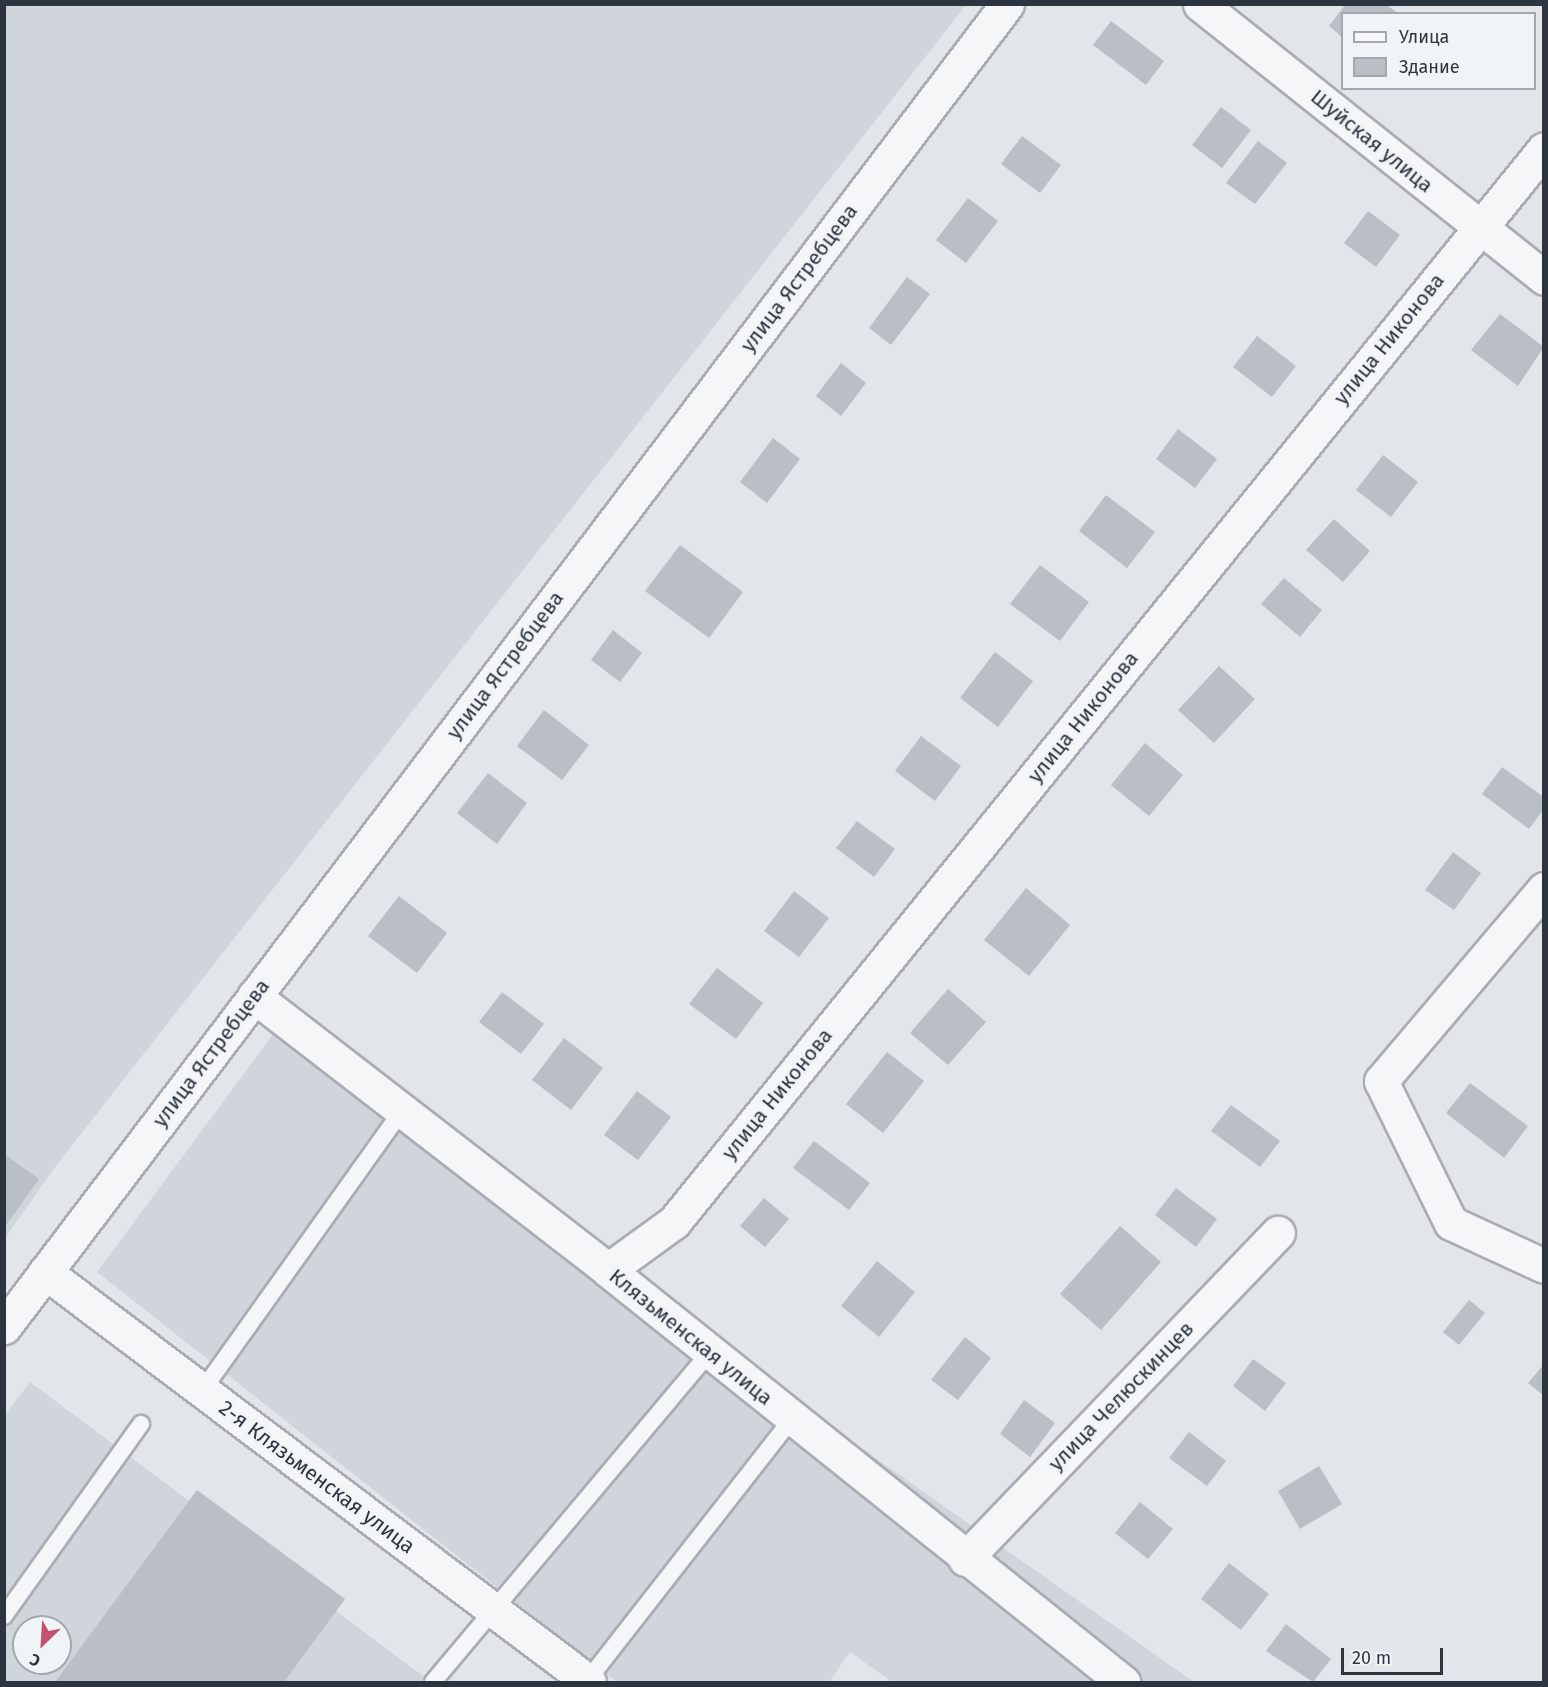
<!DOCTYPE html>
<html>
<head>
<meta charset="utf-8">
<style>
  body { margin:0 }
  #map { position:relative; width:1548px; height:1687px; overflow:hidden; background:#e2e5e9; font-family:"Fira Sans",sans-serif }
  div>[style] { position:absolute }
  .built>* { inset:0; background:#d0d5db }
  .building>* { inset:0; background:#babfc5 }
  .roads { filter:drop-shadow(2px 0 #a8adb3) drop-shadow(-2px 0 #a8adb3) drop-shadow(0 2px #a8adb3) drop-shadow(0 -2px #a8adb3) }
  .lane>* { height:16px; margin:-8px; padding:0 8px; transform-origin:8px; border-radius:8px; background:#f4f6f8 }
  .street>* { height:33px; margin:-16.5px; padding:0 16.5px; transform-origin:16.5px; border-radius:16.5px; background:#f4f6f8 }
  span { translate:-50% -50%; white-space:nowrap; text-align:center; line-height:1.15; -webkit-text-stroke:5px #f1f4f7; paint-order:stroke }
  .street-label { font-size:21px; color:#2c353f }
  .frame { position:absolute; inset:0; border:6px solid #2c353f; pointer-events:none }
  .legend { position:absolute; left:1341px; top:12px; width:195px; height:78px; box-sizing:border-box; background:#f1f4f7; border:2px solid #a2a8ad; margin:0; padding:8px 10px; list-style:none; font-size:18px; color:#2c353f }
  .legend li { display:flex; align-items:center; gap:12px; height:30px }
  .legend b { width:30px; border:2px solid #a2a8ad }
  .north { position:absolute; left:12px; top:1615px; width:60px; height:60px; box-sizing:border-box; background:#f1f4f7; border:2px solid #a2a8ad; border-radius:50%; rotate:205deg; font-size:16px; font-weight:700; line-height:24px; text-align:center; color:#2c353f }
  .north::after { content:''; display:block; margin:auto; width:21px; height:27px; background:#c25370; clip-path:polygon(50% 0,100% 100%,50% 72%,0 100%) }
  .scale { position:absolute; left:1341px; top:1648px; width:102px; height:27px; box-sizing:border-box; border:3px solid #2c353f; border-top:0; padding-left:8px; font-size:18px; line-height:21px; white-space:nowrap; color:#2c353f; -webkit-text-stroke:4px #f1f4f7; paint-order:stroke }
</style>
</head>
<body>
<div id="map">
  <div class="built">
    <i style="clip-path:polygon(5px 5px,966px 5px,55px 1167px,5px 1238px)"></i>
    <i style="clip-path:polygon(283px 1021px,608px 1270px,1194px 1682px,892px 1682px,850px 1652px,829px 1682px,617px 1682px,97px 1272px)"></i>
    <i style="clip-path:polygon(evenodd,30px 1382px,431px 1682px,5px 1682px,4px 1416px,30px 1382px,24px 1627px,60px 1627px,60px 1663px,24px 1663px,24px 1627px)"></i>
  </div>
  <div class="building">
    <i style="clip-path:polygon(1345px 5px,1387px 5px,1399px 14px,1342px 14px,1342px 37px,1329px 26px)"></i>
    <i style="clip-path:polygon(1111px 21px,1164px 61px,1146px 85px,1093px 45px)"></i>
    <i style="clip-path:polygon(1221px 107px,1251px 130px,1222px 168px,1192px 145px)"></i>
    <i style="clip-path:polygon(1022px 136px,1061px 165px,1040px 193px,1001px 164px)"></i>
    <i style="clip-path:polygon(1258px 141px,1287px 163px,1255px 204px,1226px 183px)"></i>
    <i style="clip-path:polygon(968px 198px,998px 221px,966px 263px,936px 240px)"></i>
    <i style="clip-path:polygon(1368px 211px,1400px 235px,1376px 267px,1344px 243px)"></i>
    <i style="clip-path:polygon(907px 277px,930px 294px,891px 345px,869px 328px)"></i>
    <i style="clip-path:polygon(1500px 314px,1544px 347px,1518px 386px,1471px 350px)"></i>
    <i style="clip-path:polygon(1257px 336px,1296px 366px,1272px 397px,1233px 367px)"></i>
    <i style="clip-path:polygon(841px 363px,866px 383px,841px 416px,816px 396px)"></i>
    <i style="clip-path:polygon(1178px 429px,1217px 459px,1195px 488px,1156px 459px)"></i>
    <i style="clip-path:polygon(773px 438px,800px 459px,767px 503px,740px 482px)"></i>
    <i style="clip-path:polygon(1383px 455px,1418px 482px,1391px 517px,1356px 490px)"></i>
    <i style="clip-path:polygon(1106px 495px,1155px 532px,1127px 568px,1079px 531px)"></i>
    <i style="clip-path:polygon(1334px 519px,1370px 551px,1343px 582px,1306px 550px)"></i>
    <i style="clip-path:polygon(680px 545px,743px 592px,709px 638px,645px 591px)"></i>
    <i style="clip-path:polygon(1040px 565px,1089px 602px,1060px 641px,1010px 604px)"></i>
    <i style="clip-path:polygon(1284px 578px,1322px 610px,1300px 637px,1261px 604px)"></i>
    <i style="clip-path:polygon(613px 630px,642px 653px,620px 682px,591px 660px)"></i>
    <i style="clip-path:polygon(995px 652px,1033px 681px,998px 727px,960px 698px)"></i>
    <i style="clip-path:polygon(1219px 666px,1255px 699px,1214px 743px,1178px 710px)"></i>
    <i style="clip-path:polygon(544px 710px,589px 745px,562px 780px,517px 746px)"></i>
    <i style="clip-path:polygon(921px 736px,961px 766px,935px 801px,895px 771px)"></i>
    <i style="clip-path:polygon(1145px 743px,1183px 775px,1149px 816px,1111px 785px)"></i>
    <i style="clip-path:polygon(1502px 767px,1544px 797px,1544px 809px,1529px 829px,1482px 794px)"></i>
    <i style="clip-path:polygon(488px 773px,527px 803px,497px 844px,457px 813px)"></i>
    <i style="clip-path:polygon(857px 821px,895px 849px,874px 877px,836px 848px)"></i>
    <i style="clip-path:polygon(1453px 852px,1481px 873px,1454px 910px,1425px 890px)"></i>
    <i style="clip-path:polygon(1026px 888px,1070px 925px,1029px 976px,984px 940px)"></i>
    <i style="clip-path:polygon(794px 891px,829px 918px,799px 957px,764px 931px)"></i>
    <i style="clip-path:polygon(399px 896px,447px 933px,417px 973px,368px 936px)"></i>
    <i style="clip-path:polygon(717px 968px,763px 1003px,736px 1039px,689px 1004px)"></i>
    <i style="clip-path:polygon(948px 989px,986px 1022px,948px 1065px,910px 1033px)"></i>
    <i style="clip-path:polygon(502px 992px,544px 1024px,521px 1054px,479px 1022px)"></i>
    <i style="clip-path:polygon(564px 1038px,603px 1068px,571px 1110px,532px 1080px)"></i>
    <i style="clip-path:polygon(887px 1052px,924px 1081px,883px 1133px,846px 1104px)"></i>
    <i style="clip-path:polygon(1470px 1083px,1528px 1126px,1504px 1158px,1446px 1113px)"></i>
    <i style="clip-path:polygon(637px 1091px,671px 1117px,638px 1160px,604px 1135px)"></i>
    <i style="clip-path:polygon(1231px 1105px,1280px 1141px,1260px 1167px,1211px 1131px)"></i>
    <i style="clip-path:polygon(814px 1141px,870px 1183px,849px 1210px,793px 1168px)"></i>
    <i style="clip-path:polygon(4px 1154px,39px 1179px,4px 1228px)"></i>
    <i style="clip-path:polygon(1176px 1188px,1217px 1219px,1196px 1247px,1155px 1215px)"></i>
    <i style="clip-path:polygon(764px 1198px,789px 1219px,765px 1247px,740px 1226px)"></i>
    <i style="clip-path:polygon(1120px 1226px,1161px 1262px,1101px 1330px,1060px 1294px)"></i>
    <i style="clip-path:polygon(877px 1261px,915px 1292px,879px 1337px,841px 1306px)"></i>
    <i style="clip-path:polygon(1469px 1300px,1485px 1313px,1459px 1345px,1443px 1332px)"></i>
    <i style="clip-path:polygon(965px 1337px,991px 1358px,958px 1400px,931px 1380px)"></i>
    <i style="clip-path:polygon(1253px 1359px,1286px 1383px,1265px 1411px,1233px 1386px)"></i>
    <i style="clip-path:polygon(1544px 1364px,1544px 1396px,1528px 1383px)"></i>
    <i style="clip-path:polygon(1024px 1400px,1055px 1423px,1030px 1457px,1000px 1434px)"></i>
    <i style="clip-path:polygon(1189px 1432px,1226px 1461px,1207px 1486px,1169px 1458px)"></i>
    <i style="clip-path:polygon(1319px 1466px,1342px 1504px,1300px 1529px,1278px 1491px)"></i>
    <i style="clip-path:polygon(197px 1490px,345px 1599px,284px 1682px,55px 1682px)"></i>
    <i style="clip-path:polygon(1140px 1502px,1173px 1529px,1148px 1559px,1115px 1533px)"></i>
    <i style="clip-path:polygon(1229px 1563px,1269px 1594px,1241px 1630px,1201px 1599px)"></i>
    <i style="clip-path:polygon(1286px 1624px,1331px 1659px,1313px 1682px,1266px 1651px)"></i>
  </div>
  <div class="roads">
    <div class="lane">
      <i style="left:202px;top:1391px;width:344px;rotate:-54.5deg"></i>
      <i style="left:4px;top:1616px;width:236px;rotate:-54.5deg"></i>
      <i style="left:587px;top:1681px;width:333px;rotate:-52deg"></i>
      <i style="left:433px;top:1682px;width:431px;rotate:-50deg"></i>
    </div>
    <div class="street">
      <i style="left:1200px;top:4px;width:440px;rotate:38.5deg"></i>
      <i style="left:1544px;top:889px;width:252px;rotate:130.3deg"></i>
      <i style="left:1381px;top:1081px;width:158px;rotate:63.8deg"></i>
      <i style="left:1451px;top:1223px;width:102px;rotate:24.8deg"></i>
      <i style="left:254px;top:996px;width:448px;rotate:37.7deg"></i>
      <i style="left:608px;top:1270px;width:660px;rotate:38.66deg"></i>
      <i style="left:608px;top:1270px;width:82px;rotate:-36deg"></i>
      <i style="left:674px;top:1222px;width:1381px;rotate:-50.96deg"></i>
      <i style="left:45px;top:1272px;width:681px;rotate:37deg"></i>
      <i style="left:4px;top:1327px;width:1660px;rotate:-52.83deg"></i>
      <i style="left:965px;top:1559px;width:452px;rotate:-46.2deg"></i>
    </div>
  </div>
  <div class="street-label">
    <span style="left:1372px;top:141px;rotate:39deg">Шуйская улица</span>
    <span style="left:799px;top:278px;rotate:-53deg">улица Ястребцева</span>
    <span style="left:1389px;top:339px;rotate:-51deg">улица Никонова</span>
    <span style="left:505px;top:665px;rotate:-53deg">улица Ястребцева</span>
    <span style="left:1083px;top:717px;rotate:-51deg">улица Никонова</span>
    <span style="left:211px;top:1053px;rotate:-53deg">улица Ястребцева</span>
    <span style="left:777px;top:1094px;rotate:-51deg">улица Никонова</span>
    <span style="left:691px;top:1337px;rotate:39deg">Клязьменская улица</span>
    <span style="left:1121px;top:1396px;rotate:-46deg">улица Челюскинцев</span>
    <span style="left:317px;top:1477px;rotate:37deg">2-я Клязьменская улица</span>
  </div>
  <div class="frame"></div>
  <ul class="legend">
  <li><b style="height:8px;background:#f4f6f8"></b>Улица</li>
  <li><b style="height:16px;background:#babfc5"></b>Здание</li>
  </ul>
  <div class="north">С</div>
  <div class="scale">20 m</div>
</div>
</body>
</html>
